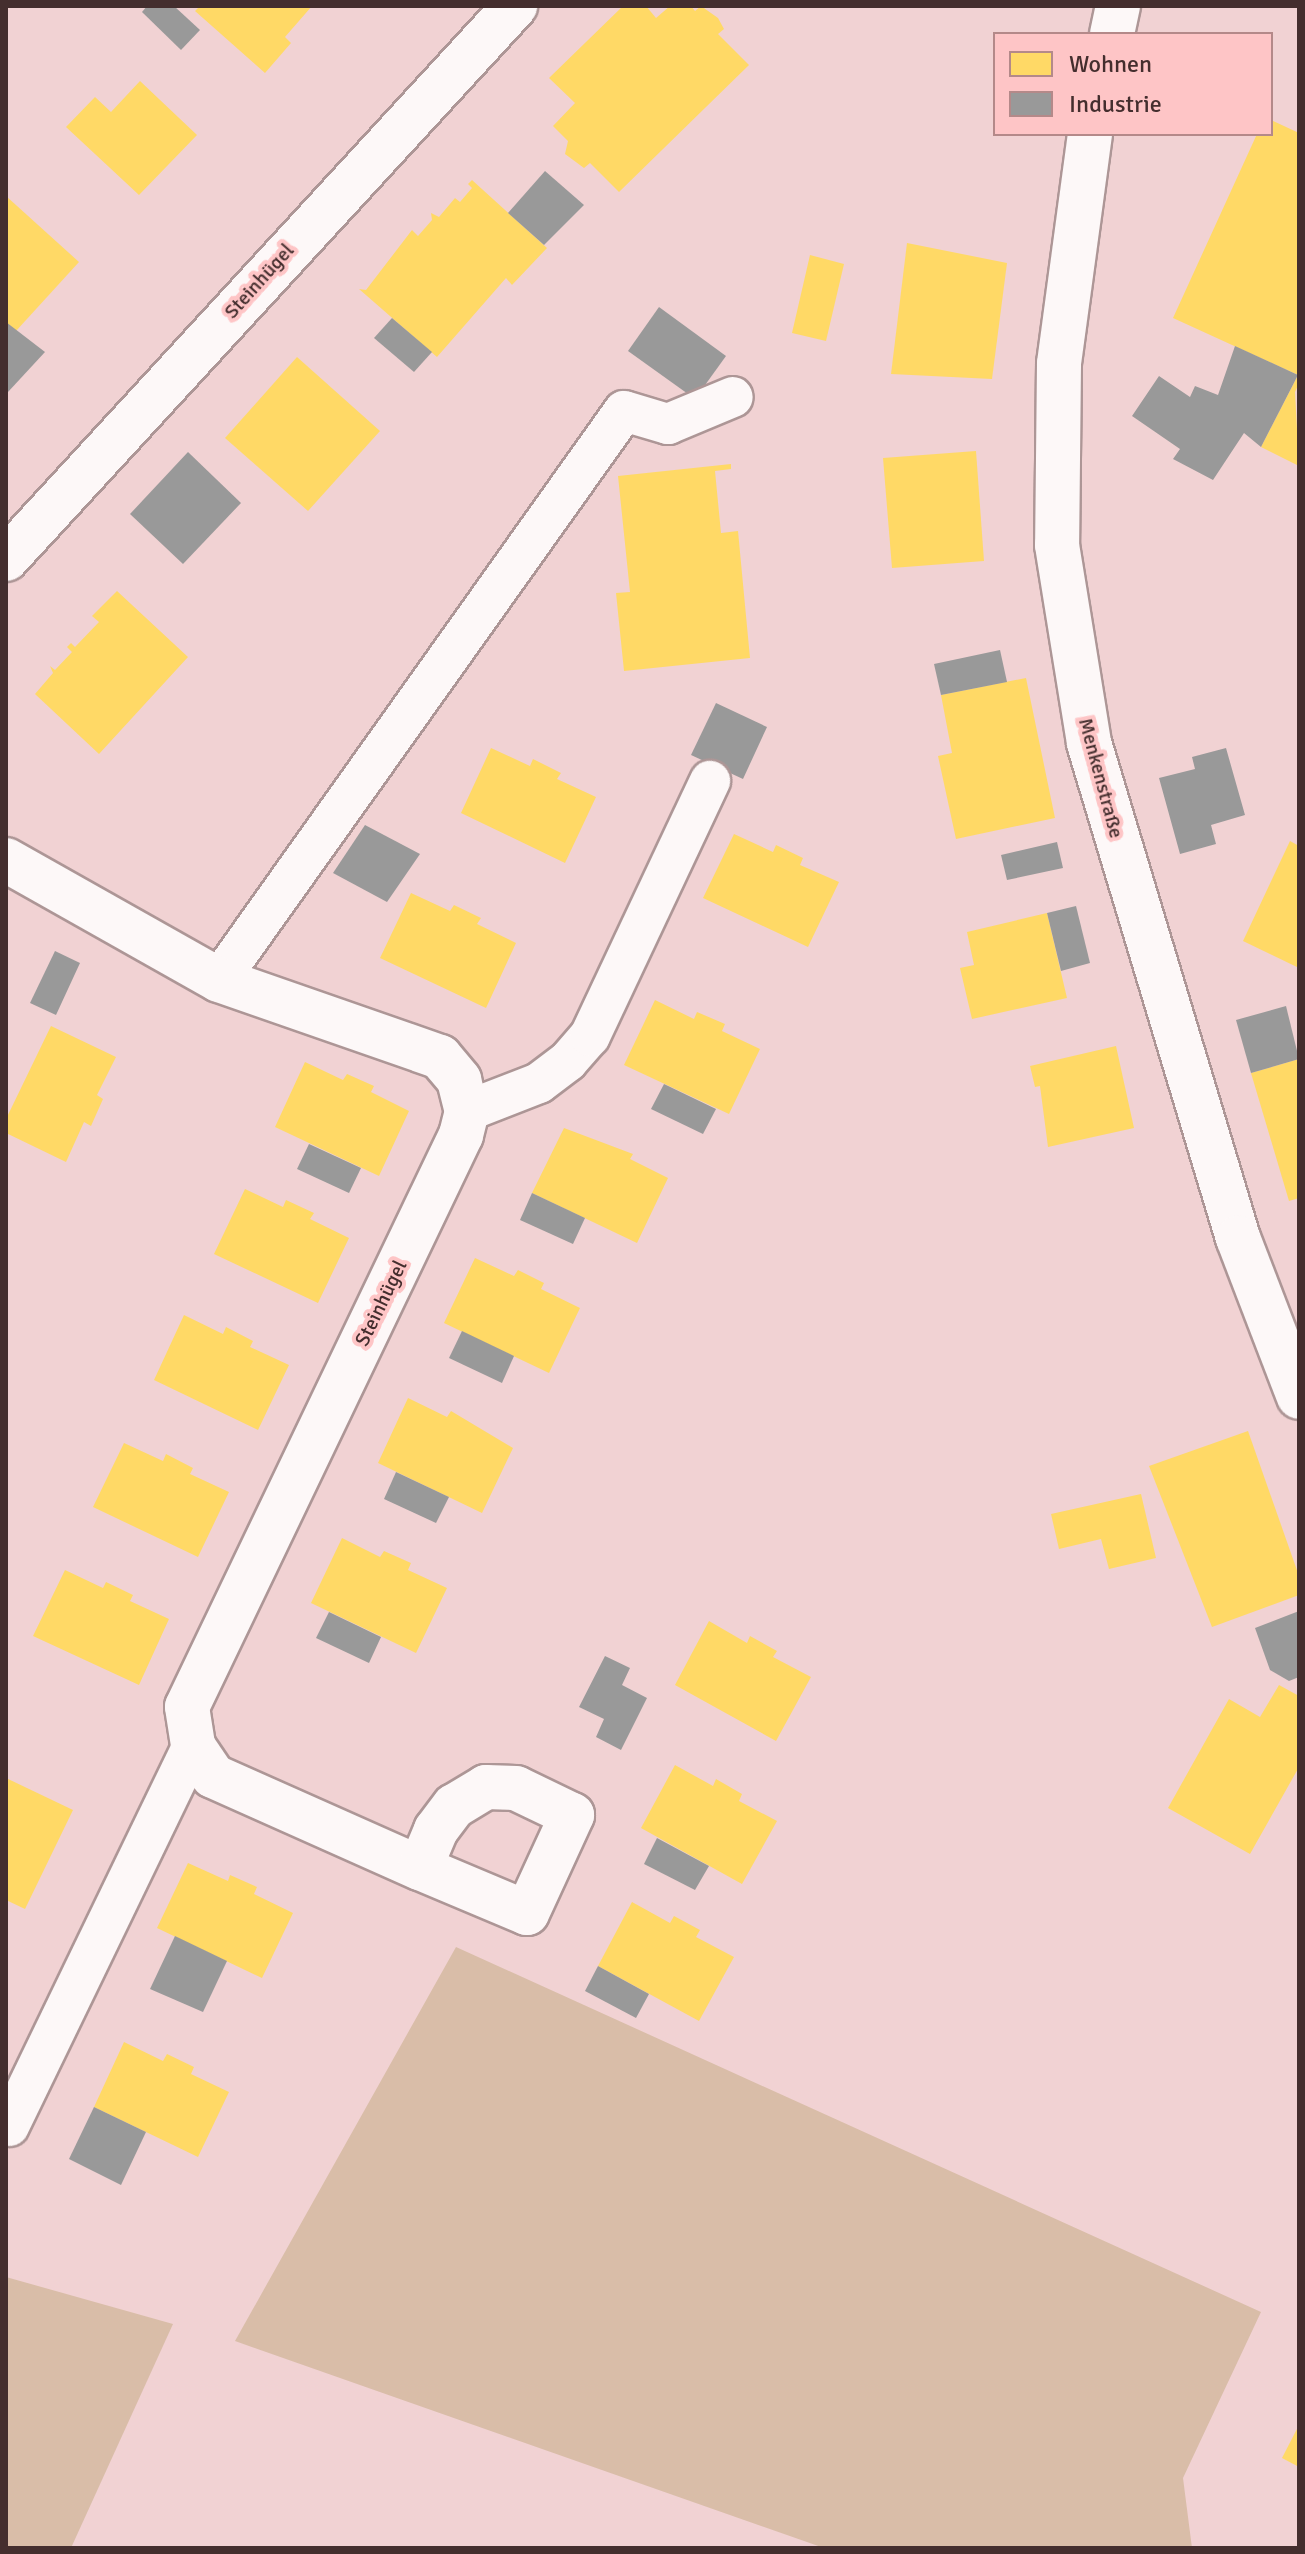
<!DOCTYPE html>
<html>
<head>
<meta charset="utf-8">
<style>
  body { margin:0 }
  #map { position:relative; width:1305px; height:2554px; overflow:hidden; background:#f1d2d3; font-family:Signika,sans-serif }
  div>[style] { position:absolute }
  .green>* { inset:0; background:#d9bda8 }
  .homes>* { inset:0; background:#ffd966 }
  .industry>* { inset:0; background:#999 }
  .roads { filter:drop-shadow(2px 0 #ad9696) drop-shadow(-2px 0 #ad9696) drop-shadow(0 2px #ad9696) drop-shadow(0 -2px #ad9696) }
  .lane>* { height:40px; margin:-20px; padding:0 20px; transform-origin:20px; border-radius:20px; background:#fdf8f8 }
  .street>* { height:44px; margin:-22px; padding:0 22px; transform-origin:22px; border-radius:22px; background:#fdf8f8 }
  span { translate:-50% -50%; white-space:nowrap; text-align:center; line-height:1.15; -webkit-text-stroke:8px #fec5c6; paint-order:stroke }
  .street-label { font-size:20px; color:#442e2e }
  .frame { position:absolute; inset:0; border:8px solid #442e2e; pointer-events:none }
  .legend { position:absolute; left:993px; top:32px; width:280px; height:104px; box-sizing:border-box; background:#fec5c6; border:2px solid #b48989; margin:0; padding:10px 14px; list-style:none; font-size:24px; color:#442e2e }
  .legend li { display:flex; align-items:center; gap:16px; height:40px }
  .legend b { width:40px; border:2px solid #b48989 }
</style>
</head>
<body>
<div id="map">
  <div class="green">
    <i style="clip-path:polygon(456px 1947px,1261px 2312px,1183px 2478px,1192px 2548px,824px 2548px,235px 2341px)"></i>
    <i style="clip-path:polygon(6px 2277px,173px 2324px,71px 2548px,6px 2548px)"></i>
  </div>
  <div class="homes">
    <i style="clip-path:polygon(200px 6px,312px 6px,285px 37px,291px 43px,265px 73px,195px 11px)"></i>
    <i style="clip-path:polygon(623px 6px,646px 6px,656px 18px,670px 6px,691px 6px,695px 11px,701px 6px,718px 18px,724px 29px,718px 34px,749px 65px,619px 192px,590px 163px,584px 168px,565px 154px,568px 141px,553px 126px,575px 103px,549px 78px)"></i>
    <i style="clip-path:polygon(140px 81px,197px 135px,139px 195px,66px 127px,95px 97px,111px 112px)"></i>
    <i style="clip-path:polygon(1271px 120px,1299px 133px,1299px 383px,1295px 392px,1299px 466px,1261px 447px,1298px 375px,1173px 318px,1257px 134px,1271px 134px)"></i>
    <i style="clip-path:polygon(472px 180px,547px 248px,512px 285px,506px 278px,437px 357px,359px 289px,366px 290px,412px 230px,418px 236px,432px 220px,431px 213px,439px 217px,455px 198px,460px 202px,472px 188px,468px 184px)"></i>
    <i style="clip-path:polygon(6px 196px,79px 262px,16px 331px,6px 322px)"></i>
    <i style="clip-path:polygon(907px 243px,1007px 263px,992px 379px,891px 374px)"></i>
    <i style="clip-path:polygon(810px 255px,844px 264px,826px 341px,792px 333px)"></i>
    <i style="clip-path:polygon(297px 357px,380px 431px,308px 511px,225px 438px)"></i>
    <i style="clip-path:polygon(976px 451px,984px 561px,892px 568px,883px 458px)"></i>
    <i style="clip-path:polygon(731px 464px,731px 469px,715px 471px,721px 533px,738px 531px,750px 658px,624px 671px,616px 593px,630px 592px,618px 476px)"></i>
    <i style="clip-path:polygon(117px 591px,188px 657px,99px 754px,35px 694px,53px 673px,50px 666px,55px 670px,72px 652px,67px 647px,71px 643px,75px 647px,99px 622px,92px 616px)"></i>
    <i style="clip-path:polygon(1026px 678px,1055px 818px,956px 839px,938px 756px,952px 753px,941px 695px)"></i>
    <i style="clip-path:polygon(491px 748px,530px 766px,533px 759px,561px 773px,557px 779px,596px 797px,565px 863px,461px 813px)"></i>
    <i style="clip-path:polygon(734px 834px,773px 852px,776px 845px,803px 858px,800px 865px,839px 882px,808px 947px,703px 898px)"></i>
    <i style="clip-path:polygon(1290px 841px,1299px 846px,1299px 968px,1243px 941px)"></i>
    <i style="clip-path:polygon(411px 893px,450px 911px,454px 905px,481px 918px,477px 924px,516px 943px,486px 1008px,380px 958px)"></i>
    <i style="clip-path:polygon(1047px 913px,1067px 998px,972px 1019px,960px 968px,974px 965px,967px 932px)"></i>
    <i style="clip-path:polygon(655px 1000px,694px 1019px,697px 1012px,725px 1024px,722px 1031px,760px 1049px,729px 1114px,624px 1065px)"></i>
    <i style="clip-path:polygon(51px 1026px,116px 1057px,97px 1095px,103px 1099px,91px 1126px,84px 1122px,66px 1162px,6px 1133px,6px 1119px)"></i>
    <i style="clip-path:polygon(1116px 1046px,1134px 1128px,1048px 1147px,1040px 1086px,1035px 1087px,1030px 1066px)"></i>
    <i style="clip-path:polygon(1299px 1059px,1299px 1198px,1289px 1201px,1251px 1073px)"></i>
    <i style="clip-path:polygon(305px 1062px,343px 1080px,347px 1074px,374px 1086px,371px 1092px,409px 1111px,379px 1176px,275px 1127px)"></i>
    <i style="clip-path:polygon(564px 1128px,633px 1154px,630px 1159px,668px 1178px,637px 1243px,532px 1193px)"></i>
    <i style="clip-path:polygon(245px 1189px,283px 1207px,286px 1200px,314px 1213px,310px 1219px,349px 1238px,318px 1303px,214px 1254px)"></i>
    <i style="clip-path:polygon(475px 1258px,514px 1276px,518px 1270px,544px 1283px,541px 1289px,580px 1308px,549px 1373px,444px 1323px)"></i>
    <i style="clip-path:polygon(184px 1315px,223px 1334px,226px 1327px,253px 1341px,250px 1347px,289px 1365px,258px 1430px,154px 1380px)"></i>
    <i style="clip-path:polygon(408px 1398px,447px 1417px,451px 1411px,513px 1448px,482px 1513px,378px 1463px)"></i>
    <i style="clip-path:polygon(1248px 1431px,1299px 1576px,1299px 1595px,1212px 1627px,1149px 1466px)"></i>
    <i style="clip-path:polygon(124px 1443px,163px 1461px,166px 1454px,193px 1468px,190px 1474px,229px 1492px,198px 1557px,93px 1507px)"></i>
    <i style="clip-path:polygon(1141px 1494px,1156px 1558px,1109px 1569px,1101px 1539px,1059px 1549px,1051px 1514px)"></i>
    <i style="clip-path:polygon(342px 1538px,380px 1557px,384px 1551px,411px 1563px,408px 1570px,447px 1588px,416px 1653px,311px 1603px)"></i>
    <i style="clip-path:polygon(65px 1570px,103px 1588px,106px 1582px,133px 1595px,130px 1601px,169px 1619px,139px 1685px,33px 1636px)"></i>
    <i style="clip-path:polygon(709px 1621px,747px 1643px,750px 1636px,777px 1651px,773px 1657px,811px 1677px,776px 1741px,675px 1685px)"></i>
    <i style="clip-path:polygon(1279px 1685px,1299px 1696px,1299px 1767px,1250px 1854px,1168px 1808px,1229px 1699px,1260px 1717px)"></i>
    <i style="clip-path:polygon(675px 1765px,713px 1786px,716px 1779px,742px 1794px,739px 1801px,777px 1821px,742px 1884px,641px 1828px)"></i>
    <i style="clip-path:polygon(6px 1778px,73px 1810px,25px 1909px,6px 1900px)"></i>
    <i style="clip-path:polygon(188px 1863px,228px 1881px,230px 1875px,257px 1887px,254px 1894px,293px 1913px,262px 1978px,157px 1928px)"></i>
    <i style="clip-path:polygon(632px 1902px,670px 1923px,674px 1916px,700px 1930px,696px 1937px,734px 1957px,699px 2021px,598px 1966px)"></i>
    <i style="clip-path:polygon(124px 2042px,163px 2061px,167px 2054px,194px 2067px,191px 2074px,229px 2092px,198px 2157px,94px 2107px)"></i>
    <i style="clip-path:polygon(1299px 2425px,1299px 2467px,1282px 2458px)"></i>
  </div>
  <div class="industry">
    <i style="clip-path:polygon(147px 6px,174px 6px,200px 30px,181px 50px,142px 12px)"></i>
    <i style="clip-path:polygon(545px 171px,584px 205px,544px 245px,508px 213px)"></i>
    <i style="clip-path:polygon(659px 307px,726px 356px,695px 399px,628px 351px)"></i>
    <i style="clip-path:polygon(392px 318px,432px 352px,414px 372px,374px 338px)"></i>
    <i style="clip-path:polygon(6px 322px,45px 352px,8px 392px,6px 390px)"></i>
    <i style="clip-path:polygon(1235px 346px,1298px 375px,1261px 447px,1244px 433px,1213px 480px,1173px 459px,1180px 449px,1132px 416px,1159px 376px,1190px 397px,1195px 386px,1218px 395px)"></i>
    <i style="clip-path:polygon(188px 452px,241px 503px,183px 564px,130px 514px)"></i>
    <i style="clip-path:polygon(1000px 650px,1007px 682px,941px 695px,934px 664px)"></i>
    <i style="clip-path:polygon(716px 703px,767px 727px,743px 779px,691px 755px)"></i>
    <i style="clip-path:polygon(1226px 748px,1245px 815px,1211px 825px,1216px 844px,1180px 854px,1159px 778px,1195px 769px,1192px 757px)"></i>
    <i style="clip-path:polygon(365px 825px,420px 854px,387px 902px,333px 873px)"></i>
    <i style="clip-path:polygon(1057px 842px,1063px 868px,1007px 880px,1001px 855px)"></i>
    <i style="clip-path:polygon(1076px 906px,1090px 963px,1061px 971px,1047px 913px)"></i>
    <i style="clip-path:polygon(55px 951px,80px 963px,56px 1015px,30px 1003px)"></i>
    <i style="clip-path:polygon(1286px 1006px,1299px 1059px,1251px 1073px,1236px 1020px)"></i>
    <i style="clip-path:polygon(664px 1084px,716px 1109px,703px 1134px,651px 1109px)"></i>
    <i style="clip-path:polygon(309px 1144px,361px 1168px,349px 1193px,297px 1169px)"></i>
    <i style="clip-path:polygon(532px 1193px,585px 1218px,573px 1244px,520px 1220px)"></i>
    <i style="clip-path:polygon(462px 1331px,514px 1356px,502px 1383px,449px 1358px)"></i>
    <i style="clip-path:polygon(396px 1472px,449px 1497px,436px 1523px,384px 1499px)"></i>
    <i style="clip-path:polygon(1299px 1611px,1299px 1677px,1289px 1681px,1270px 1670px,1255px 1628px)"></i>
    <i style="clip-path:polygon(329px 1612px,381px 1637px,369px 1663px,316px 1638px)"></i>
    <i style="clip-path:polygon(605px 1656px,630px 1668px,622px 1685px,647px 1698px,621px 1750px,596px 1737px,604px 1719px,579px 1707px)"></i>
    <i style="clip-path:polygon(657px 1838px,709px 1866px,695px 1890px,644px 1864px)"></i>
    <i style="clip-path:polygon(175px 1936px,227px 1961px,203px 2012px,150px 1989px)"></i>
    <i style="clip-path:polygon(598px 1966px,649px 1994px,636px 2018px,585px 1991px)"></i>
    <i style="clip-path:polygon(94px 2107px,146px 2132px,121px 2185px,69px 2159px)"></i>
  </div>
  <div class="roads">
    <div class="lane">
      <i style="left:219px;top:980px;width:698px;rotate:-54.56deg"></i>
      <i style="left:624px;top:411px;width:46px;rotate:16.5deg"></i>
      <i style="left:668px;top:424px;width:70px;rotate:-22.6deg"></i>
      <i style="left:467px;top:1111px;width:77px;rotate:-21.3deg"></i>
      <i style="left:539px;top:1083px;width:36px;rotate:-37deg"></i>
      <i style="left:568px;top:1061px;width:33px;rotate:-49deg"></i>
      <i style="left:590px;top:1036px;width:282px;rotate:-64.8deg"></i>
      <i style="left:9px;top:2126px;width:422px;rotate:-64.2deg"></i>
    </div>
    <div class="street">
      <i style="left:1112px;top:34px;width:29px;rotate:-78deg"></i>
      <i style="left:1090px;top:134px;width:232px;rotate:97.7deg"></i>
      <i style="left:1059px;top:364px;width:181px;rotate:90.6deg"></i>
      <i style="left:1057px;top:545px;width:201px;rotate:80.8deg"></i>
      <i style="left:1089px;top:743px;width:517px;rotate:73.25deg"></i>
      <i style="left:1238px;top:1238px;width:170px;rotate:69deg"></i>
      <i style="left:6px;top:559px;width:752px;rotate:-47.37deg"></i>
      <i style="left:6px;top:860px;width:244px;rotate:29.4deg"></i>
      <i style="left:219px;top:980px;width:234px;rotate:19.2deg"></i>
      <i style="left:440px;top:1057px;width:30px;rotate:50deg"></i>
      <i style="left:459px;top:1080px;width:32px;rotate:76deg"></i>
      <i style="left:467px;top:1111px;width:25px;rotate:104deg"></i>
      <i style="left:461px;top:1135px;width:634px;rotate:115.6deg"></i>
      <i style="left:187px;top:1707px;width:39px;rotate:81deg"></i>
      <i style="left:193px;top:1746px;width:36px;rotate:56deg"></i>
      <i style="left:213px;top:1776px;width:227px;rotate:24deg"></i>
      <i style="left:420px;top:1868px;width:116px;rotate:22.8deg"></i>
      <i style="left:527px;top:1913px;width:108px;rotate:-65.3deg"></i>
      <i style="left:572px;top:1815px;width:62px;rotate:-154.3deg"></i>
      <i style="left:516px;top:1788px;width:30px;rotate:-178deg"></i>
      <i style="left:486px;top:1787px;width:37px;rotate:149deg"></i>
      <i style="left:454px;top:1806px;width:30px;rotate:127deg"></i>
      <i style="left:436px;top:1830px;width:41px;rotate:112.8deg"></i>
    </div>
  </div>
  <div class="street-label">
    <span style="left:259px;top:281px;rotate:-48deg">Steinhügel</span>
    <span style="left:1101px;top:778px;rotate:75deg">Menkenstraße</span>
    <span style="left:381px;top:1303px;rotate:-64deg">Steinhügel</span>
  </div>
  <div class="frame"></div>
  <ul class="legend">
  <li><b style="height:22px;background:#ffd966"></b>Wohnen</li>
  <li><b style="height:22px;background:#999"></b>Industrie</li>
  </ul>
</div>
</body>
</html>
